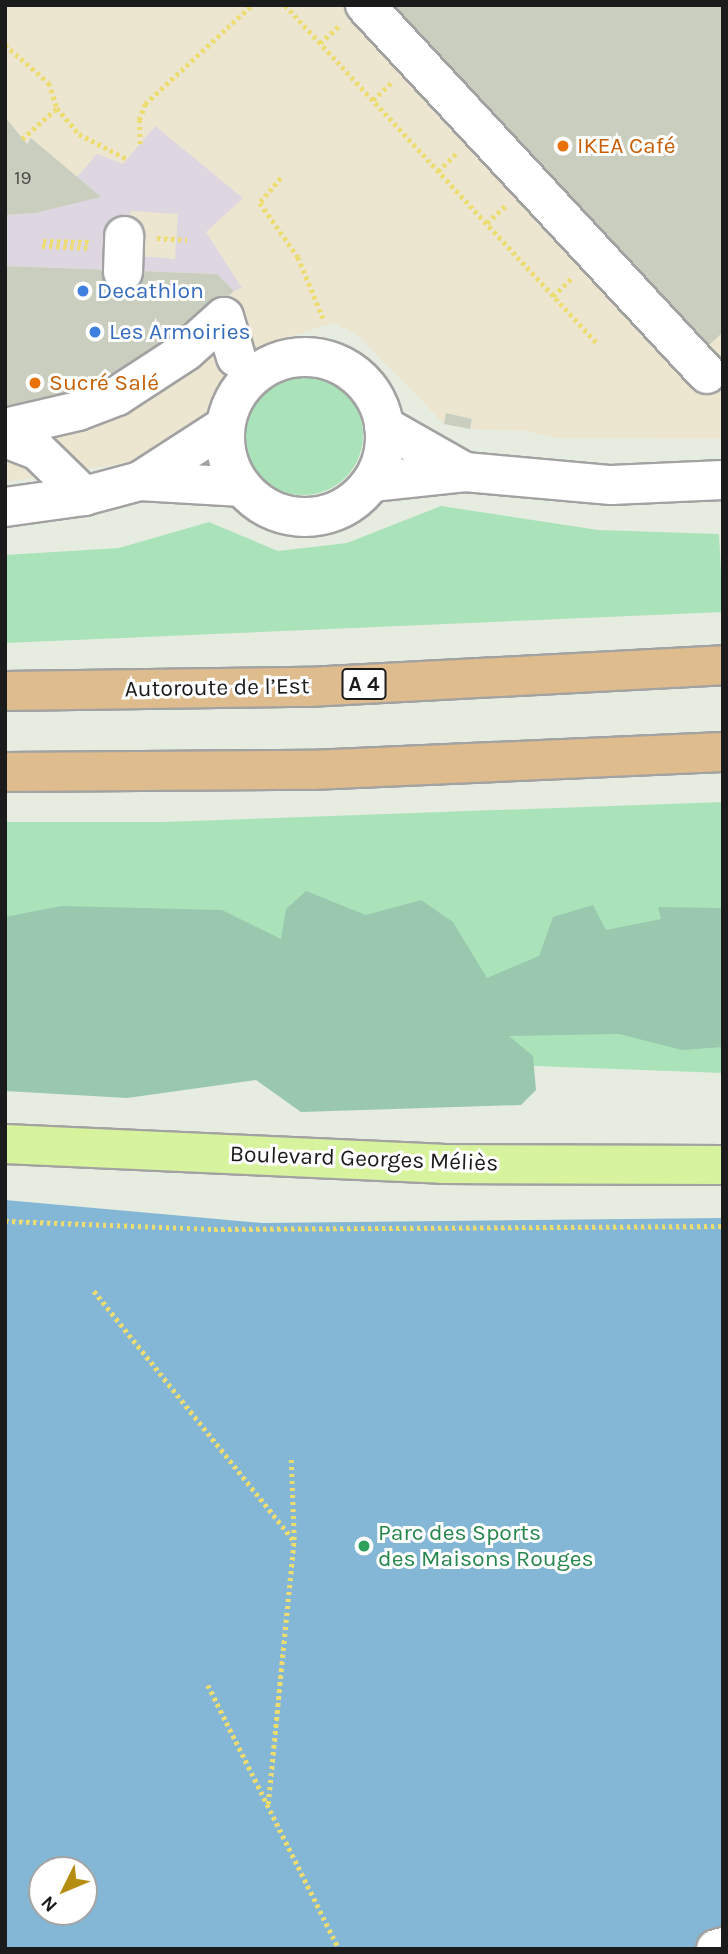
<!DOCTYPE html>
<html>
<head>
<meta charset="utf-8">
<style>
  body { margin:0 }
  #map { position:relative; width:728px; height:1954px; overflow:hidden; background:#e7ece1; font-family:Karla,sans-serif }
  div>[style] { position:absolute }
  .commercial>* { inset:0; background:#ece6d1 }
  .grass>* { inset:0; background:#aae3b9 }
  .round { border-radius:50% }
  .forest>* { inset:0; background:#99c8af }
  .pitch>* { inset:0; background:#84b7d5 }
  .plaza>* { inset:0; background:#ded6e1 }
  .building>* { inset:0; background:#cacebf }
  .path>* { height:4.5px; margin-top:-2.25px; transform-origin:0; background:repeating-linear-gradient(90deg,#eddc70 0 3.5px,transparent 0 7px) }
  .roads { filter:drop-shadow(2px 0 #a2a2a2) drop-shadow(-2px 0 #a2a2a2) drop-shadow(0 2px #a2a2a2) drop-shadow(0 -2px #a2a2a2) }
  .minor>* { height:38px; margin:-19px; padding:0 19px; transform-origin:19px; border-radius:19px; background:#fff }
  .minor>.ring { margin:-19px; padding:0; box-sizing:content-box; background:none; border:38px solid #fff; border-radius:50% }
  .major>* { height:38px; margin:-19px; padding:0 19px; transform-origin:19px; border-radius:19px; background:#d8f39e }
  .highway>* { height:38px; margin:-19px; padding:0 19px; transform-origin:19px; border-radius:19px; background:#debc8e }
  .dots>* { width:19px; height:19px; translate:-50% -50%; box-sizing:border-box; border:4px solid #fff; border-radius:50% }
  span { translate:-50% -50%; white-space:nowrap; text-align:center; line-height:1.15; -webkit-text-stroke:6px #fff; paint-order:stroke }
  .number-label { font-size:19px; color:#474844 }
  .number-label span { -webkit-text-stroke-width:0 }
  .shield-label span { padding:2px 5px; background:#fff; border:2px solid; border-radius:5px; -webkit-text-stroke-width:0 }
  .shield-label { font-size:21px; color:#1b1b1b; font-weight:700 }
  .food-label { font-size:23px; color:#c56008 }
  .left { translate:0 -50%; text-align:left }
  .shop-label { font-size:23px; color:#366cbe }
  .street-label { font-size:23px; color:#1b1b1b }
  .leisure-label { font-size:23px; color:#27864d }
  .frame { position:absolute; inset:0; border:7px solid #1b1b1b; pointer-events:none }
  .north { position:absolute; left:28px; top:1856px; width:70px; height:70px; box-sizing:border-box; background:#fff; border:2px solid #a4a4a4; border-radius:50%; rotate:227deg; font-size:19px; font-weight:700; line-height:28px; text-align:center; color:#1b1b1b }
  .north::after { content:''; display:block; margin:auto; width:24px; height:32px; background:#b58d10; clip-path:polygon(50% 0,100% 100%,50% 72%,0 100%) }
</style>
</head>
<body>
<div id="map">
  <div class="commercial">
    <i style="clip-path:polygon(5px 5px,723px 5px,723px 439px,556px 438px,525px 431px,470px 429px,472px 419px,447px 413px,444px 424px,358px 335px,333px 323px,252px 349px,223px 381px,208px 414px,158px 458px,5px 482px)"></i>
  </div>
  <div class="grass">
    <i class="round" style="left:243px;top:375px;width:120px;height:120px"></i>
    <i style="clip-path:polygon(441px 506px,598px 530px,719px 534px,723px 612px,5px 643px,5px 555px,119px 548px,209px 522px,278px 551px,347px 543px)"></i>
    <i style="clip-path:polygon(723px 802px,723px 1073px,5px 1046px,5px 822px,162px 822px)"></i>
  </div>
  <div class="forest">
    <i style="clip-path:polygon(306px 891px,366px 915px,421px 900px,453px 922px,487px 978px,539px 956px,553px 917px,593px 905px,606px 930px,661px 919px,658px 907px,723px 908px,723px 1047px,682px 1050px,619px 1034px,509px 1036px,533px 1056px,536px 1090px,521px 1105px,301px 1112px,256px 1080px,127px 1098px,5px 1091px,5px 917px,61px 906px,222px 910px,281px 939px,286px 909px)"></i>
  </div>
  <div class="pitch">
    <i style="clip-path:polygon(evenodd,5px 1200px,263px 1223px,723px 1218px,723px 1949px,5px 1949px,5px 1200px,42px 1870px,84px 1870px,84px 1912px,42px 1912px,42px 1870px)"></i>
  </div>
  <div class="plaza">
    <i style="clip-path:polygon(evenodd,155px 126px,243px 198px,206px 232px,242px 288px,234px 291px,217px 274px,5px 266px,5px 215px,35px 213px,100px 197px,77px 177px,97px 154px,123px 164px,155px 126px,131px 211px,178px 214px,175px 259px,128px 255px,131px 211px)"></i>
  </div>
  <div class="building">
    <i style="clip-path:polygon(387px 5px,723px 5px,723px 332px,705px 349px)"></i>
    <i style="clip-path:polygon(5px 117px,27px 144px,31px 138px,101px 197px,35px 213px,5px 215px)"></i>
    <i style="clip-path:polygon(5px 266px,217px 274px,234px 291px,206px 317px,120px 378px,5px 415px)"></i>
    <i style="clip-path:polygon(446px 413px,472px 419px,470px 429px,444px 424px)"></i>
  </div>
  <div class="path">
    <i style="left:285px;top:5px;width:461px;rotate:47.3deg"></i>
    <i style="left:320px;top:43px;width:27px;rotate:-42deg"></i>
    <i style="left:5px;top:45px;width:58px;rotate:40.8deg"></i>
    <i style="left:49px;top:83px;width:26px;rotate:72deg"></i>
    <i style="left:57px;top:108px;width:34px;rotate:50deg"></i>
    <i style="left:79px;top:134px;width:54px;rotate:27.5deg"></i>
    <i style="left:373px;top:100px;width:28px;rotate:-44deg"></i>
    <i style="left:22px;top:139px;width:47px;rotate:-41.5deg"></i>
    <i style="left:140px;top:144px;width:24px;rotate:-92deg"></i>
    <i style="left:139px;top:120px;width:17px;rotate:-69deg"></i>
    <i style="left:145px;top:104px;width:146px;rotate:-42.8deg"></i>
    <i style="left:438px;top:171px;width:28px;rotate:-44deg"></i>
    <i style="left:281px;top:178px;width:33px;rotate:130deg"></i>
    <i style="left:260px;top:203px;width:66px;rotate:54.9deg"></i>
    <i style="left:298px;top:257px;width:66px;rotate:67.7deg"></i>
    <i style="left:487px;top:223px;width:26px;rotate:-43deg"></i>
    <i style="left:157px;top:238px;width:30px;rotate:4deg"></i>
    <i style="left:43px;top:241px;width:49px;rotate:1.2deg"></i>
    <i style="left:42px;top:246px;width:49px;rotate:2.3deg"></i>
    <i style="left:553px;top:296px;width:28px;rotate:-44deg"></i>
    <i style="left:5px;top:1221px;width:209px;rotate:2.2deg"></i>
    <i style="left:214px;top:1229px;width:509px;rotate:-0.34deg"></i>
    <i style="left:94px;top:1291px;width:318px;rotate:51.3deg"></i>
    <i style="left:208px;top:1685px;width:295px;rotate:63.6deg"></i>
    <i style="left:268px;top:1804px;width:265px;rotate:-84.4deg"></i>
    <i style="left:294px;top:1540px;width:82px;rotate:-92.1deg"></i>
  </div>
  <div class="roads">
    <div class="minor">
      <i style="left:365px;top:5px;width:503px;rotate:47.17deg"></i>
      <i style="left:123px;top:272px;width:36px;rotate:-88deg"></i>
      <i class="ring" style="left:225px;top:357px;width:122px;height:122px"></i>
      <i style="left:384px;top:426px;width:93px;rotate:29.6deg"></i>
      <i style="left:5px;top:428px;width:75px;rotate:-13.1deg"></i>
      <i style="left:78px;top:411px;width:42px;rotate:-21deg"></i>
      <i style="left:117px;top:396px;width:82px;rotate:-33.1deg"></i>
      <i style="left:186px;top:351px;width:51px;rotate:-41.8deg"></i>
      <i style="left:224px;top:317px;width:42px;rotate:73.3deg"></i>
      <i style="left:5px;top:438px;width:34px;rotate:21deg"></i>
      <i style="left:37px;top:450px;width:66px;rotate:44.4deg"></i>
      <i style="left:140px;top:481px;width:102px;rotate:3.4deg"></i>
      <i style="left:372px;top:482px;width:94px;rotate:-6.1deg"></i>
      <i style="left:465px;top:472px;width:147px;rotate:5.1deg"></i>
      <i style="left:611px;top:485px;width:112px;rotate:-2.6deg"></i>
      <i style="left:5px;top:507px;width:80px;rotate:-7.9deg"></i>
      <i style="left:84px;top:496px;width:58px;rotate:-15deg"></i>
      <i style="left:140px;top:481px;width:101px;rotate:-32.9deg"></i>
      <i style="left:716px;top:1949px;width:7px;rotate:-16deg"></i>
    </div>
    <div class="major">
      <i style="left:5px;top:1144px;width:437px;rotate:2.6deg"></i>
      <i style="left:442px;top:1164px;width:281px;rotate:0.2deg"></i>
    </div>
    <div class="highway">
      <i style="left:5px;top:691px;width:303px;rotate:-0.8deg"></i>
      <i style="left:308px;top:687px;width:416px;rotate:-3deg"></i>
      <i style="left:5px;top:772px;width:306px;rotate:-0.4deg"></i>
      <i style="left:311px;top:770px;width:412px;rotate:-2.5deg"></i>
    </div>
  </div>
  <div class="dots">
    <i style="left:563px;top:146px;background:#e8710a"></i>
    <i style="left:83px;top:291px;background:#3f7fe0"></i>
    <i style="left:95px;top:332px;background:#3f7fe0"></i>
    <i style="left:35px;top:383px;background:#e8710a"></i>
    <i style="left:364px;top:1546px;background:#2e9e5b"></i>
  </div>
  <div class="number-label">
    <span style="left:23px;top:179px">19</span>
  </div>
  <div class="shield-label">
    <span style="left:364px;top:684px">A 4</span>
  </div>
  <div class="food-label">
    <span class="left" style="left:577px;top:146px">IKEA Café</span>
    <span class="left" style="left:49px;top:383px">Sucré Salé</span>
  </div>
  <div class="shop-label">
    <span class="left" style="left:97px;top:291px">Decathlon</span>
    <span class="left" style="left:109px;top:332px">Les Armoiries</span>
  </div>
  <div class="street-label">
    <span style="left:217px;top:688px;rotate:-1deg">Autoroute de l’Est</span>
    <span style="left:364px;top:1159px;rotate:2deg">Boulevard Georges Méliès</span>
  </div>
  <div class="leisure-label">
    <span class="left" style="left:378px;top:1546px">Parc des Sports<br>des Maisons Rouges</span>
  </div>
  <div class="frame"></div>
  <div class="north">N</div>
</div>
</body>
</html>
